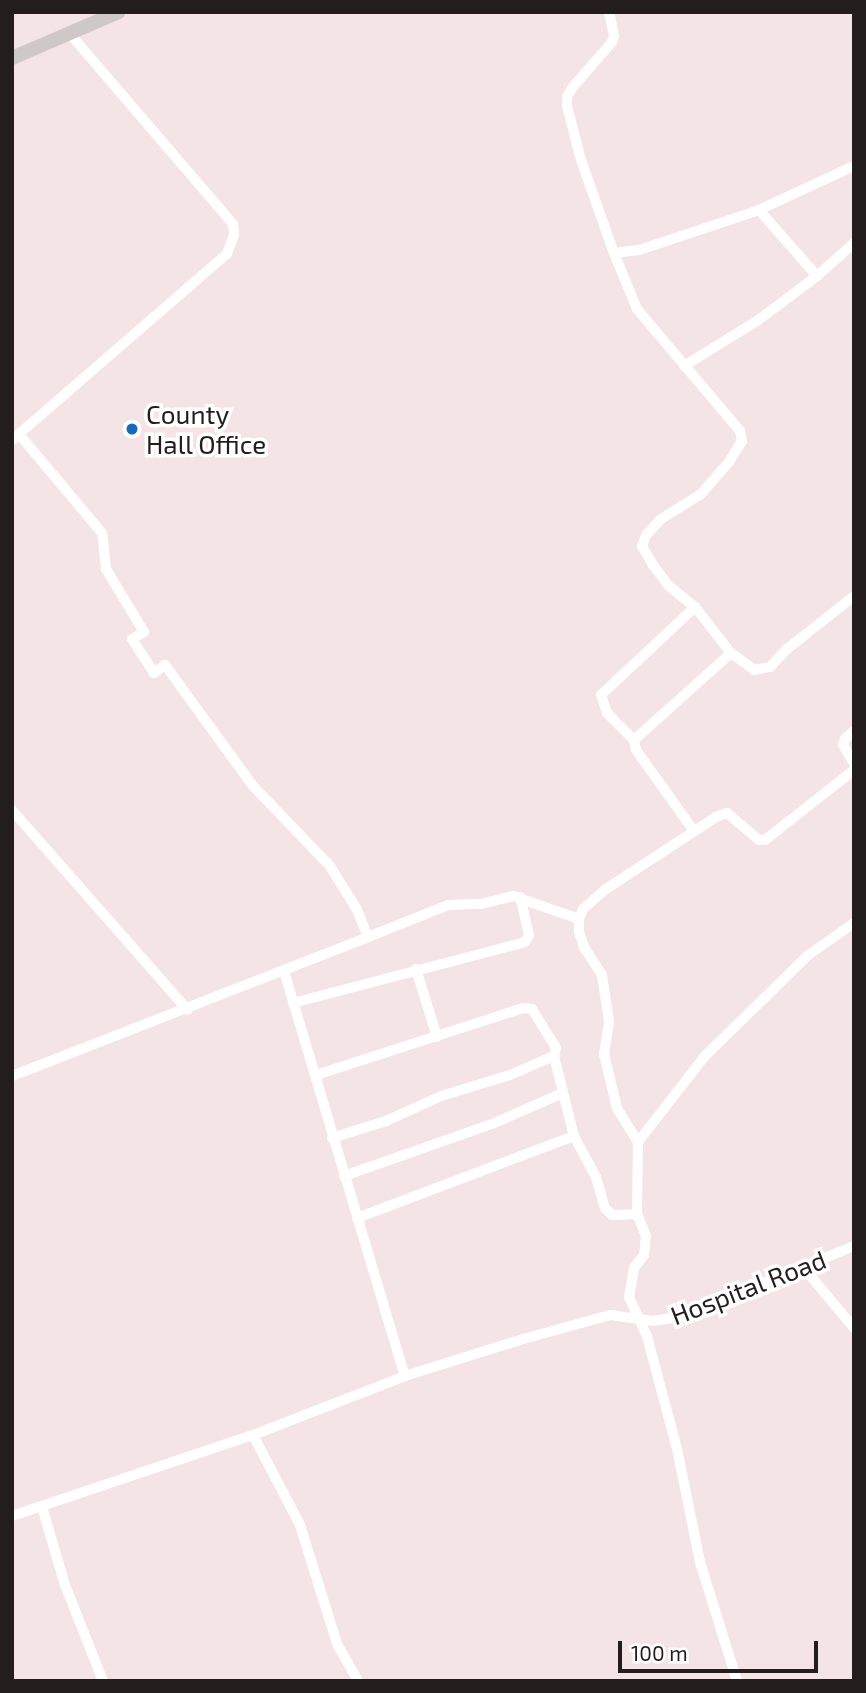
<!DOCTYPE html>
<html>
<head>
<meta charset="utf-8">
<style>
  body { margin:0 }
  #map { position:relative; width:866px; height:1693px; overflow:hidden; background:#f4e4e6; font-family:"Exo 2",sans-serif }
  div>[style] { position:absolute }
  .street>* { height:10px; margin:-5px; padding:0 5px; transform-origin:5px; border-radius:5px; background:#fff }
  .secondary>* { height:14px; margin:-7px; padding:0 7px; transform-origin:7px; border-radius:7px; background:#d0c8c7 }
  .dots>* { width:19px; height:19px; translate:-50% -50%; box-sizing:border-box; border:4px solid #fff; border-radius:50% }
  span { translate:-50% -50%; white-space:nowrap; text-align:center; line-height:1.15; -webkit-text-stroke:7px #fff; paint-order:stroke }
  .poi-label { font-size:26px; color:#231d1e }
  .left { translate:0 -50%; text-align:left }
  .street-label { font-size:26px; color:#231d1e }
  .frame { position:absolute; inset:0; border:14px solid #231d1e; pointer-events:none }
  .scale { position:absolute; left:618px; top:1641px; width:200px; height:32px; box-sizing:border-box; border:4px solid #231d1e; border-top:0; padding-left:9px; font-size:21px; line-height:24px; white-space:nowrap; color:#231d1e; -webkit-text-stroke:5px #fff; paint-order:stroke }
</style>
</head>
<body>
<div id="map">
  <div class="street">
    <i style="left:609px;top:12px;width:25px;rotate:78deg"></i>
    <i style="left:614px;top:36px;width:6px;rotate:108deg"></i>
    <i style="left:612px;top:42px;width:61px;rotate:131deg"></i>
    <i style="left:572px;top:88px;width:10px;rotate:119deg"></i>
    <i style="left:567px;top:97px;width:9px;rotate:90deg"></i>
    <i style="left:567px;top:106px;width:56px;rotate:75.5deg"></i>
    <i style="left:581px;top:160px;width:99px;rotate:70.5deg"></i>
    <i style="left:614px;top:253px;width:25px;rotate:-7deg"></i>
    <i style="left:639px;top:250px;width:126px;rotate:-18.4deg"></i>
    <i style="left:759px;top:210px;width:105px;rotate:-24.9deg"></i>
    <i style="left:759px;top:210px;width:88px;rotate:48.7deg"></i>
    <i style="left:614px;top:253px;width:61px;rotate:67.7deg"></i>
    <i style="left:637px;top:309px;width:160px;rotate:49.8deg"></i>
    <i style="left:740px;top:431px;width:10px;rotate:79deg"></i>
    <i style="left:742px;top:441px;width:25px;rotate:122deg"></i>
    <i style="left:729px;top:462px;width:43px;rotate:131.2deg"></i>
    <i style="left:701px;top:494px;width:47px;rotate:148deg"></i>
    <i style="left:661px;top:519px;width:22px;rotate:133deg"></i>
    <i style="left:646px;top:535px;width:12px;rotate:110deg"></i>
    <i style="left:642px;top:546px;width:22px;rotate:60deg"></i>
    <i style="left:653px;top:565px;width:26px;rotate:53deg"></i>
    <i style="left:669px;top:586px;width:33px;rotate:39deg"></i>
    <i style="left:695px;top:607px;width:58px;rotate:52deg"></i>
    <i style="left:731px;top:653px;width:29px;rotate:36deg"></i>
    <i style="left:754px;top:670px;width:16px;rotate:-11deg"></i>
    <i style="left:770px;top:667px;width:25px;rotate:-47deg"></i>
    <i style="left:787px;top:649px;width:85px;rotate:-38.3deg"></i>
    <i style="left:684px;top:366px;width:86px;rotate:-31.7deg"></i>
    <i style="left:757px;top:321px;width:75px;rotate:-36.9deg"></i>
    <i style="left:817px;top:276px;width:50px;rotate:-41.7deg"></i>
    <i style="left:12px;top:440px;width:284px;rotate:-40.9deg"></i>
    <i style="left:227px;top:254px;width:20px;rotate:-70deg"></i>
    <i style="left:234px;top:235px;width:11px;rotate:-95deg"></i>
    <i style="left:233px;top:224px;width:250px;rotate:-130.6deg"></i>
    <i style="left:854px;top:731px;width:12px;rotate:138deg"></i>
    <i style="left:845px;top:739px;width:6px;rotate:108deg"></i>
    <i style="left:843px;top:745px;width:21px;rotate:59deg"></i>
    <i style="left:634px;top:740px;width:130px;rotate:-41.9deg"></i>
    <i style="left:12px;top:810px;width:266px;rotate:48.7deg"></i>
    <i style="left:694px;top:831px;width:100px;rotate:-125.6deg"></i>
    <i style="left:636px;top:750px;width:10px;rotate:-101deg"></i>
    <i style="left:634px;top:740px;width:38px;rotate:-135deg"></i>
    <i style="left:607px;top:713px;width:19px;rotate:-108deg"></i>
    <i style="left:601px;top:695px;width:129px;rotate:-43.1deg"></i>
    <i style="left:368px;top:937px;width:86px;rotate:-21.8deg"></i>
    <i style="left:448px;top:905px;width:33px;rotate:-2deg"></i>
    <i style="left:481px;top:904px;width:33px;rotate:-14deg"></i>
    <i style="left:513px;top:896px;width:70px;rotate:19.2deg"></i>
    <i style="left:416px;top:969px;width:71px;rotate:72.8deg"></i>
    <i style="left:284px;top:971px;width:423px;rotate:73.4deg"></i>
    <i style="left:293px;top:1003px;width:240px;rotate:-14.7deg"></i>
    <i style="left:525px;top:942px;width:8px;rotate:-60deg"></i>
    <i style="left:529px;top:935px;width:39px;rotate:-103deg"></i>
    <i style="left:316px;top:1075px;width:218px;rotate:-17.9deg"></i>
    <i style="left:523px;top:1008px;width:9px;rotate:6deg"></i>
    <i style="left:532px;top:1009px;width:46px;rotate:58.4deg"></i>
    <i style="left:556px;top:1048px;width:8px;rotate:104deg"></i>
    <i style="left:554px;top:1056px;width:82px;rotate:76deg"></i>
    <i style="left:574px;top:1136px;width:47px;rotate:61.8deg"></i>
    <i style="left:596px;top:1177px;width:32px;rotate:74deg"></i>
    <i style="left:605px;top:1208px;width:10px;rotate:45deg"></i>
    <i style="left:612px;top:1215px;width:25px;rotate:-2deg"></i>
    <i style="left:12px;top:1076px;width:382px;rotate:-21.3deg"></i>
    <i style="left:368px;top:937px;width:31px;rotate:-112deg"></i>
    <i style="left:356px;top:908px;width:49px;rotate:-121.8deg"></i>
    <i style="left:330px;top:866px;width:111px;rotate:-133.9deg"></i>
    <i style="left:253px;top:786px;width:150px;rotate:-126deg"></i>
    <i style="left:165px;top:665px;width:14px;rotate:144deg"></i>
    <i style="left:154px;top:673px;width:40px;rotate:-122.9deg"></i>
    <i style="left:132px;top:639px;width:14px;rotate:-30deg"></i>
    <i style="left:144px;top:632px;width:74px;rotate:-121.1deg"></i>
    <i style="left:106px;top:569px;width:36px;rotate:-96deg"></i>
    <i style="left:102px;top:533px;width:129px;rotate:-130deg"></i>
    <i style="left:332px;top:1138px;width:57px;rotate:-17.5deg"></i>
    <i style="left:386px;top:1121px;width:60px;rotate:-24.4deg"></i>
    <i style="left:441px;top:1096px;width:72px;rotate:-16.9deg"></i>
    <i style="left:510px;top:1075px;width:48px;rotate:-23.4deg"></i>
    <i style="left:638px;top:1142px;width:109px;rotate:-52.1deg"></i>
    <i style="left:705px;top:1056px;width:143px;rotate:-44.4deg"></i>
    <i style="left:807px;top:956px;width:57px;rotate:-35.1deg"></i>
    <i style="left:344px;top:1176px;width:157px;rotate:-19.4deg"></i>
    <i style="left:492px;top:1124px;width:77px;rotate:-23.6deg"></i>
    <i style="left:357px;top:1218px;width:232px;rotate:-20.7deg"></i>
    <i style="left:803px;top:1267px;width:80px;rotate:50.1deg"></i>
    <i style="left:253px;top:1435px;width:102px;rotate:62.4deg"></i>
    <i style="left:300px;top:1525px;width:125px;rotate:72.7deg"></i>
    <i style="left:337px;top:1644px;width:43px;rotate:60.4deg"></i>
    <i style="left:42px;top:1507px;width:81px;rotate:73.6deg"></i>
    <i style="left:65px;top:1585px;width:103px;rotate:68.4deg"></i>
    <i style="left:12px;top:1516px;width:254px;rotate:-18.6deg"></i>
    <i style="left:253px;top:1435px;width:163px;rotate:-21.2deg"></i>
    <i style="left:405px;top:1376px;width:124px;rotate:-17.4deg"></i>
    <i style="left:523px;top:1339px;width:90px;rotate:-15.4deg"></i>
    <i style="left:610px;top:1315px;width:43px;rotate:7.9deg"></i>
    <i style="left:653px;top:1321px;width:30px;rotate:-9deg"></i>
    <i style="left:683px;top:1316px;width:185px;rotate:-22.3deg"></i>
    <i style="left:737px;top:1681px;width:125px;rotate:-107.3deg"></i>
    <i style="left:700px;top:1562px;width:115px;rotate:-101.5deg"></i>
    <i style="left:677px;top:1449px;width:117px;rotate:-104.9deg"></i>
    <i style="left:647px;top:1336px;width:43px;rotate:-114.8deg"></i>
    <i style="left:629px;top:1297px;width:29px;rotate:-80deg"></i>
    <i style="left:634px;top:1268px;width:16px;rotate:-52deg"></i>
    <i style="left:644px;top:1255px;width:19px;rotate:-84deg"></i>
    <i style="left:646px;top:1236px;width:24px;rotate:-112deg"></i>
    <i style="left:637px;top:1214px;width:72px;rotate:-89.2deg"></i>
    <i style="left:638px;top:1142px;width:40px;rotate:-122deg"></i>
    <i style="left:617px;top:1108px;width:56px;rotate:-103.5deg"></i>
    <i style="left:604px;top:1054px;width:33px;rotate:-81deg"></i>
    <i style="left:609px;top:1021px;width:47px;rotate:-98.7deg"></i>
    <i style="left:602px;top:975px;width:33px;rotate:-123deg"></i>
    <i style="left:584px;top:947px;width:16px;rotate:-108deg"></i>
    <i style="left:579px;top:932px;width:13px;rotate:-90deg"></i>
    <i style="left:579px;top:919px;width:11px;rotate:-68deg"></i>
    <i style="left:583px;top:909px;width:30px;rotate:-41deg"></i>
    <i style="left:606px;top:889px;width:131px;rotate:-33.2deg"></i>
    <i style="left:716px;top:817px;width:12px;rotate:-20deg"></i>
    <i style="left:727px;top:813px;width:42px;rotate:40.2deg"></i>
    <i style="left:759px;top:840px;width:6px"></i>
    <i style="left:765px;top:840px;width:113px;rotate:-38.2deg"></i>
  </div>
  <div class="secondary">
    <i style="left:12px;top:58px;width:116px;rotate:-23.3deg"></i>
  </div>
  <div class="dots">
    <i style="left:132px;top:429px;background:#1969b8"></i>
  </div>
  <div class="poi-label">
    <span class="left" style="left:146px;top:429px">County<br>Hall Office</span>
  </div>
  <div class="street-label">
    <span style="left:748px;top:1287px;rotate:-21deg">Hospital Road</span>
  </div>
  <div class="frame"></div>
  <div class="scale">100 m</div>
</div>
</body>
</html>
